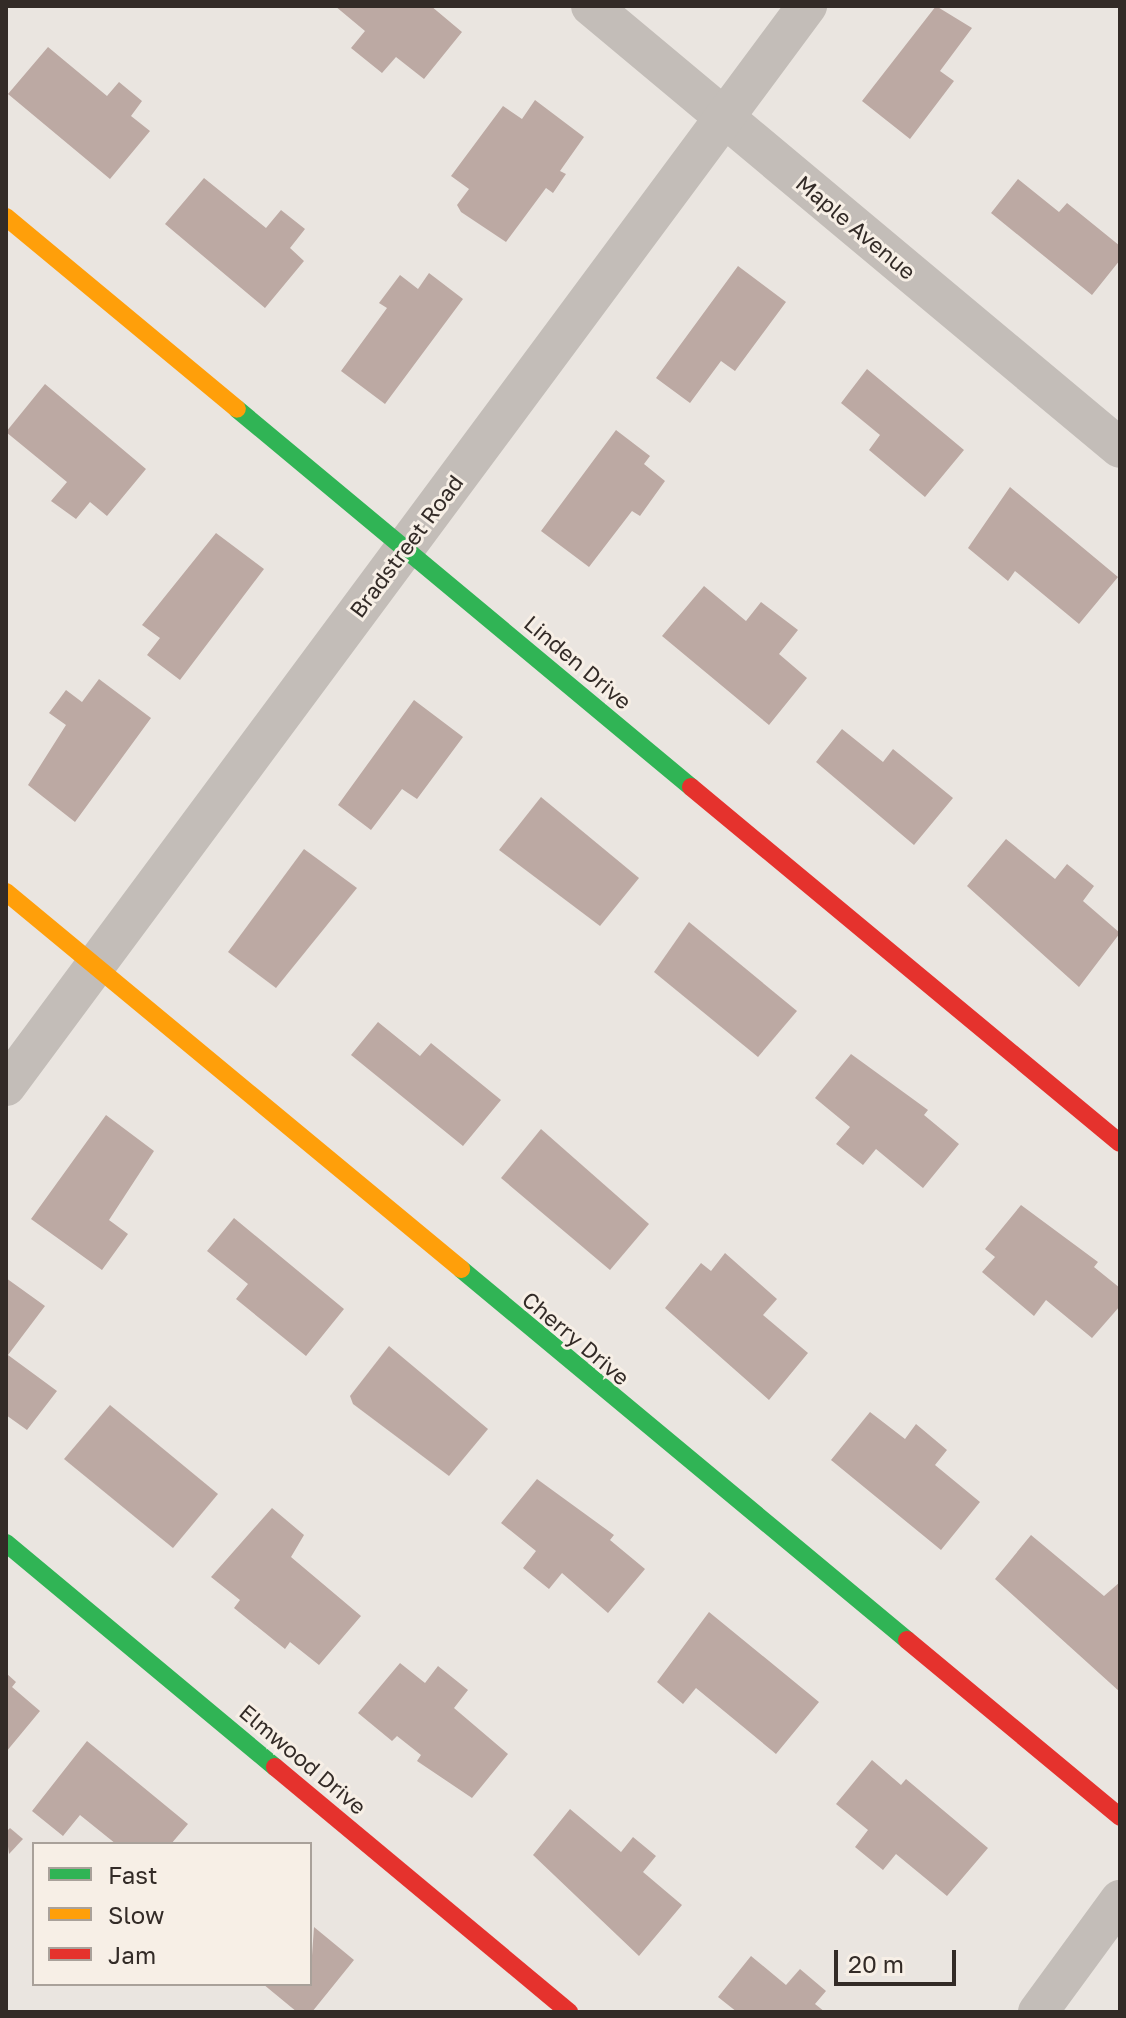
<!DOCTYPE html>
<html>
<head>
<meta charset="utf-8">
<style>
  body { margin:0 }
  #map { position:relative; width:1126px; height:2018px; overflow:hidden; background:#eae5e0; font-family:"Golos Text",sans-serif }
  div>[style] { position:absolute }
  .building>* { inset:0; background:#bca9a3 }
  .street>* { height:40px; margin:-20px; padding:0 20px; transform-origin:20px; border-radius:20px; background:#c3bdb8 }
  .fast>* { height:18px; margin:-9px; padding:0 9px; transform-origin:9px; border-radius:9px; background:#30b455 }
  .slow>* { height:18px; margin:-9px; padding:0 9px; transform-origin:9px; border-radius:9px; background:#ff9f0a }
  .jam>* { height:18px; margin:-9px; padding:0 9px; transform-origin:9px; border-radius:9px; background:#e5322d }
  span { translate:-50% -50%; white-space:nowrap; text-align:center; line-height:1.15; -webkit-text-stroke:6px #f7efe6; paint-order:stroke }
  .street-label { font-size:22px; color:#332b27 }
  .frame { position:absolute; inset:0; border:8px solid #332b27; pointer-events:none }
  .legend { position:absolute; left:32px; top:1842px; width:280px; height:144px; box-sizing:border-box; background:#f7efe6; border:2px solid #a9a19a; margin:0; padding:10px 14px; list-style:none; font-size:24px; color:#332b27 }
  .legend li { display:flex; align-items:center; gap:16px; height:40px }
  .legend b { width:40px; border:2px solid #a9a19a }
  .scale { position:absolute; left:834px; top:1950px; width:122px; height:36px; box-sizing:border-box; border:4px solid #332b27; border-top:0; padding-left:10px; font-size:24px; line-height:28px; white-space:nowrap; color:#332b27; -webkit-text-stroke:6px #f7efe6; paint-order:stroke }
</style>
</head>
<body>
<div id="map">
  <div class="building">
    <i style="clip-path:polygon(335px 6px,431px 6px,462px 32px,424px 79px,396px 57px,382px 73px,351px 48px,365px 31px)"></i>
    <i style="clip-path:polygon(936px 6px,972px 28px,940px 71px,954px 81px,910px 139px,862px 101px)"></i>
    <i style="clip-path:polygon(48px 47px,107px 96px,119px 82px,142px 101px,131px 116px,150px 131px,110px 179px,8px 94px)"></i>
    <i style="clip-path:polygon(535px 100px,584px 137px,560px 171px,566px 174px,553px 193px,546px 188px,506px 242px,461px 212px,457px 205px,469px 189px,451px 176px,503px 106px,522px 119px)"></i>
    <i style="clip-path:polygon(204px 178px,266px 228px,281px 210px,305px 229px,290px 248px,304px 261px,265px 308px,165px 224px)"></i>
    <i style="clip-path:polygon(1018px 179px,1059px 212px,1067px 203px,1120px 246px,1120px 260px,1092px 295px,991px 213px)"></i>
    <i style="clip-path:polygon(738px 266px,786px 302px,735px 371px,721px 361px,690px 403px,656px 378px)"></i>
    <i style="clip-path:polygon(429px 273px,463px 299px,385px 404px,341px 371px,387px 308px,379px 303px,400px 275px,418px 289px)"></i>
    <i style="clip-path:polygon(867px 369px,964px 450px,925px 497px,869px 450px,880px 435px,841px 403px)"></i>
    <i style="clip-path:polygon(45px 384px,146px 469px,107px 516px,90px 502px,76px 519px,51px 501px,67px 482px,6px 432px)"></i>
    <i style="clip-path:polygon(616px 430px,650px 456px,644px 464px,665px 481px,640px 516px,632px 511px,589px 567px,541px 531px)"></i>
    <i style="clip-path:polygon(1010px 487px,1118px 577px,1079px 624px,1015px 571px,1008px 581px,968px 548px)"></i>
    <i style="clip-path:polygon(216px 533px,264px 569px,180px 680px,147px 655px,160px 638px,142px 625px)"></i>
    <i style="clip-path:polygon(704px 586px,746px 621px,761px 602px,798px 630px,779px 654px,807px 678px,769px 725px,662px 636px)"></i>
    <i style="clip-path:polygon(99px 679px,151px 718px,75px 822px,28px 785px,66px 725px,49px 713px,66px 690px,82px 702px)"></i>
    <i style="clip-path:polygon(414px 700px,463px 737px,417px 799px,402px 789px,371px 830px,338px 805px)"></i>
    <i style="clip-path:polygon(842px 729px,883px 762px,893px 749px,953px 798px,914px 845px,816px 762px)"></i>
    <i style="clip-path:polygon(541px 797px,639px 878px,600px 926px,499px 850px)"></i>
    <i style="clip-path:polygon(1006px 839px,1055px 879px,1067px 864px,1094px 886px,1083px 901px,1120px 933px,1079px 987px,967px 886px)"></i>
    <i style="clip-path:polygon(304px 849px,357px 888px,276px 988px,228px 952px)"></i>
    <i style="clip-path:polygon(689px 922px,797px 1011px,758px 1057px,654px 972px)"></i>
    <i style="clip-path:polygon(378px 1022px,420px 1056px,431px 1043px,501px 1100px,463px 1146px,351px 1055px)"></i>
    <i style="clip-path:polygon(851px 1054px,928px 1110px,924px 1115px,959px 1144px,923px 1188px,876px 1149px,863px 1165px,836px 1144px,850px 1127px,815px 1098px)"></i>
    <i style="clip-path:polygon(106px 1115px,154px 1151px,109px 1220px,128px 1234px,102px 1270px,31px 1219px)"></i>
    <i style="clip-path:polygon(541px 1129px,649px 1224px,610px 1270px,501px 1178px)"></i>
    <i style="clip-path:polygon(1021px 1205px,1098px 1262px,1094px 1267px,1120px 1288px,1120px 1306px,1092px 1338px,1046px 1300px,1034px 1316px,982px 1272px,995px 1257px,985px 1249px)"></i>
    <i style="clip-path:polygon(234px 1218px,344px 1309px,306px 1356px,236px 1299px,248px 1284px,207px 1251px)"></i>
    <i style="clip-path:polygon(725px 1253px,777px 1299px,763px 1315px,808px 1353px,769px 1400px,665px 1308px,701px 1263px,711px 1271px)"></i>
    <i style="clip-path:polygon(6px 1278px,45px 1306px,8px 1355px,57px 1391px,27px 1430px,6px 1415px)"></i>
    <i style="clip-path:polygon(389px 1346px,488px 1429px,449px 1476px,353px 1404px,350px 1396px)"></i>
    <i style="clip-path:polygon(110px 1405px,218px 1494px,173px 1548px,64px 1459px)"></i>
    <i style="clip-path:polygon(870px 1412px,905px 1439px,916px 1424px,947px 1450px,935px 1465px,980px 1502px,941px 1550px,831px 1460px)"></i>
    <i style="clip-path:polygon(537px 1479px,614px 1535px,610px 1540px,645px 1569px,608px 1613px,562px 1573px,549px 1589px,523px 1568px,536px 1551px,501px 1523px)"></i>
    <i style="clip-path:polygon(272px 1508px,304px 1535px,291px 1557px,361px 1616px,319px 1665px,290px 1642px,285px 1649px,234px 1608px,240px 1600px,211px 1577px)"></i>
    <i style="clip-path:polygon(1031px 1535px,1104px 1596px,1120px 1582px,1120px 1692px,995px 1579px)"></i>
    <i style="clip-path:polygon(709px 1612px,819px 1702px,776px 1754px,696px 1688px,683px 1704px,657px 1682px)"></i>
    <i style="clip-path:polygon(400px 1663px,425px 1683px,438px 1666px,468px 1690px,454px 1708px,508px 1754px,472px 1798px,417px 1761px,421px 1755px,397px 1736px,392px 1741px,358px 1713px)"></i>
    <i style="clip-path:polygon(6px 1673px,16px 1682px,12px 1687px,40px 1711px,6px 1752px)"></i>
    <i style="clip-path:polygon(87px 1741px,188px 1824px,171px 1844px,116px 1844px,80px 1815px,63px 1836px,32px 1811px)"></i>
    <i style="clip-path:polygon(872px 1760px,901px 1785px,906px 1779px,988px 1848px,947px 1896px,896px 1854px,883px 1870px,855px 1847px,868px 1830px,836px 1804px)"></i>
    <i style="clip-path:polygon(570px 1809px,621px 1852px,633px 1837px,656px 1856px,643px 1872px,682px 1905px,639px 1956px,533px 1855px)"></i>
    <i style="clip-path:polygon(10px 1828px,23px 1839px,9px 1854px,6px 1832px)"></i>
    <i style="clip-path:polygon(314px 1927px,354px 1960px,312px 2012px,297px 2012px,263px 1984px,310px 1984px)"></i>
    <i style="clip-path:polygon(751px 1956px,786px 1985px,800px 1969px,826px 1991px,815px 2004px,825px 2012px,737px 2012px,718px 1997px)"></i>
  </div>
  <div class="street">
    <i style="left:591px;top:6px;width:689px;rotate:39.88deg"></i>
    <i style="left:6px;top:1086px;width:1345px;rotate:-53.44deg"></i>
    <i style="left:1038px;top:2012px;width:139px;rotate:-53.8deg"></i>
  </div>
  <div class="fast">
    <i style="left:237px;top:409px;width:591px;rotate:39.78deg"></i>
    <i style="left:461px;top:1269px;width:580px;rotate:39.75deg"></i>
    <i style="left:6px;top:1543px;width:350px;rotate:39.8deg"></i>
  </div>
  <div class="slow">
    <i style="left:6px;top:217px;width:300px;rotate:39.7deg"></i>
    <i style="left:6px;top:892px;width:591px;rotate:39.64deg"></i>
  </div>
  <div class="jam">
    <i style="left:691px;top:787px;width:557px;rotate:39.69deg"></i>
    <i style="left:907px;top:1640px;width:277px;rotate:39.7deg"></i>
    <i style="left:275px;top:1767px;width:383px;rotate:39.8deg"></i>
  </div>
  <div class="street-label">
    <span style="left:856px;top:227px;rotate:40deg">Maple Avenue</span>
    <span style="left:406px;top:546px;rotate:-53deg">Bradstreet Road</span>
    <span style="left:578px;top:662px;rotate:40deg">Linden Drive</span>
    <span style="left:576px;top:1338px;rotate:40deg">Cherry Drive</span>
    <span style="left:303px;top:1759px;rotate:40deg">Elmwood Drive</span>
  </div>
  <div class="frame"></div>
  <ul class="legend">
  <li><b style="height:10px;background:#30b455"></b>Fast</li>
  <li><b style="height:10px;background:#ff9f0a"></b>Slow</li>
  <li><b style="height:10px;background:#e5322d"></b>Jam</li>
  </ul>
  <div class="scale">20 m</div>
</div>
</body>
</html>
